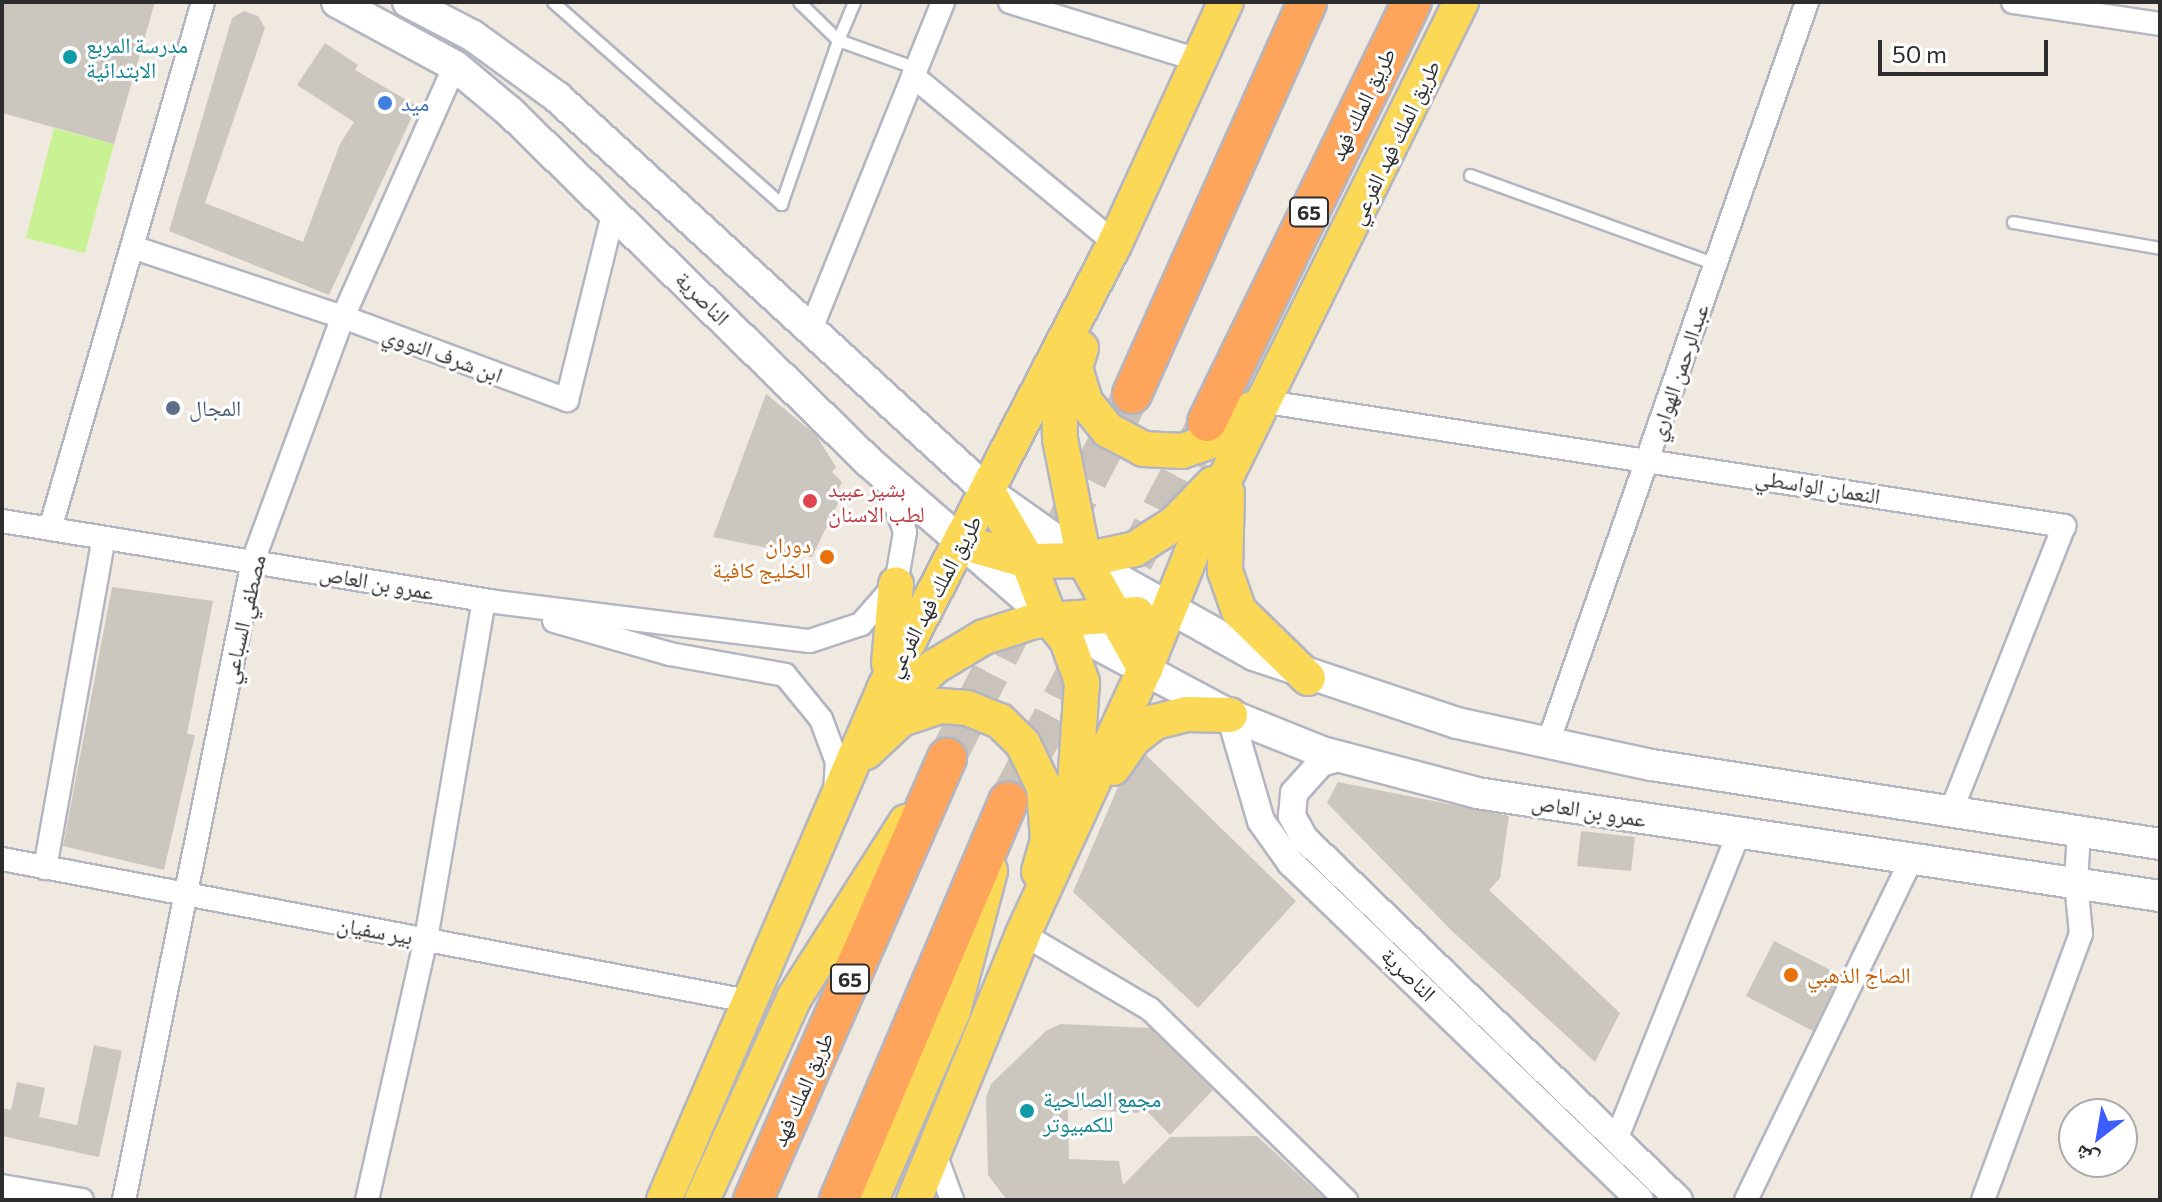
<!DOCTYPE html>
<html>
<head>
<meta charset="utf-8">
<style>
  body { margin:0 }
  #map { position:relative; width:2162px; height:1202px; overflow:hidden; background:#f0e9df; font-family:Commissioner,"Noto Naskh Arabic",sans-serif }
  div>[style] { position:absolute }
  .pitch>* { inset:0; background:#c8f293 }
  .building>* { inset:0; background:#cbc6be }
  .motorway-tunnel>* { height:38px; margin-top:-19px; transform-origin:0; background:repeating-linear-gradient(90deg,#c9c3bb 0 38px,transparent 0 57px) }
  .roads { filter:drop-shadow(2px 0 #b3b5c2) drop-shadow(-2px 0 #b3b5c2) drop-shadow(0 2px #b3b5c2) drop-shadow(0 -2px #b3b5c2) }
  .service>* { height:11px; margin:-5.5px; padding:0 5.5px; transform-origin:5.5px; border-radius:5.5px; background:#fff }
  .minor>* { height:22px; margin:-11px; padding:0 11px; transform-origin:11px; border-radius:11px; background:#fff }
  .tertiary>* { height:26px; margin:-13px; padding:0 13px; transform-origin:13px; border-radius:13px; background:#fff }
  .secondary>* { height:30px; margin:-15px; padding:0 15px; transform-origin:15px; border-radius:15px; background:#fff }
  .primary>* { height:34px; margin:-17px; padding:0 17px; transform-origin:17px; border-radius:17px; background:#fcd857 }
  .motorway>* { height:38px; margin:-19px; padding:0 19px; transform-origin:19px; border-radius:19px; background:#ffa45b }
  .dots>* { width:22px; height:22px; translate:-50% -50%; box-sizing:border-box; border:4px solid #fff; border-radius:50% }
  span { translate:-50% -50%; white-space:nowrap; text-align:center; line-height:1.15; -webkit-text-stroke:6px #fff; paint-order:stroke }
  .shield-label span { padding:2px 6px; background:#fff; border:2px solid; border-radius:6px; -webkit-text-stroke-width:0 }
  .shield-label { font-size:20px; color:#2d2d2d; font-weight:700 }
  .culture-label { font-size:22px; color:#0d838f }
  .left { translate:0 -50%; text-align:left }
  .shop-label { font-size:22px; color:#366cbe }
  .street-label { font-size:22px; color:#2d2d2d }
  .service-label { font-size:22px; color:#4e5e75 }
  .health-label { font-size:22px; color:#be3a42 }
  .food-label { font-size:22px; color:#c56008 }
  .right { translate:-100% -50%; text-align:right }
  .frame { position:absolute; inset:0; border:4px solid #2d2d2d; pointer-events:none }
  .north { position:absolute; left:2058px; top:1098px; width:80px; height:80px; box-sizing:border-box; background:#fff; border:2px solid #ababab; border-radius:50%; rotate:211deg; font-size:22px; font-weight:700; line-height:32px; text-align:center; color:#2d2d2d }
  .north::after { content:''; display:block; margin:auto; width:28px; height:36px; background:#3d5eff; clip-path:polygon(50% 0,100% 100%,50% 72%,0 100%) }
  .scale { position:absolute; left:1878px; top:40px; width:170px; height:36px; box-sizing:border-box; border:4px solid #2d2d2d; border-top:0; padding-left:10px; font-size:24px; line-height:28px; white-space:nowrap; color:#2d2d2d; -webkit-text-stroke:6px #fff; paint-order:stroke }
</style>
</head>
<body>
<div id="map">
  <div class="pitch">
    <i style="clip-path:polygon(54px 128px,114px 144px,85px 253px,26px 238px)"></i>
  </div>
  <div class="building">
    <i style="clip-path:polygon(2px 2px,155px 2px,114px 144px,2px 113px)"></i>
    <i style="clip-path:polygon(244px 11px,258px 16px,265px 28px,205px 203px,303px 242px,340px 144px,354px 122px,297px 85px,325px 43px,358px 65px,355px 70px,417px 106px,329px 295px,169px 231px,232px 18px)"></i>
    <i style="clip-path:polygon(766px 394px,816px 435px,836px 467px,832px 472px,842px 482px,838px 490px,843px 493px,812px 557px,713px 537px)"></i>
    <i style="clip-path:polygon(112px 587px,213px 601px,187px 734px,195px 735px,164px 870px,63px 846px)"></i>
    <i style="clip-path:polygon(1146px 755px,1296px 901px,1198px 1008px,1073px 892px,1118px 787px)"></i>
    <i style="clip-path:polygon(1338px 782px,1509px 816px,1500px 878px,1489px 890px,1620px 1013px,1595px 1062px,1451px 930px,1327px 803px)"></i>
    <i style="clip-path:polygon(1581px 831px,1635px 837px,1631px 871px,1577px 866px)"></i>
    <i style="clip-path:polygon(1774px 941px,1840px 975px,1813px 1031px,1746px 996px)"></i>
    <i style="clip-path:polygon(1061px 1024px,1150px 1028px,1213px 1090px,1170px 1135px,1144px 1108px,1138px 1113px,1068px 1109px,1069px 1159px,1119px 1161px,1123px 1185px,1170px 1137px,1257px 1136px,1326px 1200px,1007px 1200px,988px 1175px,986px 1097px,991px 1084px,1047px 1030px)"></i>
    <i style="clip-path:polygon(94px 1045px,122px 1051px,99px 1157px,2px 1136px,2px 1108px,11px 1110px,17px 1082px,45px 1088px,39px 1117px,77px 1125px)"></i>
  </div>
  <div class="motorway-tunnel">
    <i style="left:1062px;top:530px;width:153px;rotate:-62.8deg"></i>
    <i style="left:1134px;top:561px;width:155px;rotate:-62.3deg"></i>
    <i style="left:947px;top:758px;width:174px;rotate:-63deg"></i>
    <i style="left:1008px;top:801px;width:174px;rotate:-62.3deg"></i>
  </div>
  <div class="roads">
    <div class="service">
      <i style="left:553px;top:2px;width:305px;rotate:41.5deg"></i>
      <i style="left:781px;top:204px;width:174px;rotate:-70.8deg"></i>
      <i style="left:838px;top:40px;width:54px;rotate:-135.7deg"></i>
      <i style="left:854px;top:2px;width:41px;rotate:112.8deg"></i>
      <i style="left:838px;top:40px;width:83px;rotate:19.7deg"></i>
      <i style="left:1470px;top:175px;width:262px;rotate:19.9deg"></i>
      <i style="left:2013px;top:222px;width:149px;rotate:10deg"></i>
    </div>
    <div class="minor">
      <i style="left:1010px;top:2px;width:197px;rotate:17.1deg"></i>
      <i style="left:2013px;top:2px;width:149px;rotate:8.5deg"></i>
      <i style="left:913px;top:76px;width:262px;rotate:39.6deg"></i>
      <i style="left:132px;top:247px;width:222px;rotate:18.4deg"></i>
      <i style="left:343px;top:317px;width:239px;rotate:20.3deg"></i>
      <i style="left:567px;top:400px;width:196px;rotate:-76.1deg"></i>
      <i style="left:811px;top:329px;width:353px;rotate:-68deg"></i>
      <i style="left:1267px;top:402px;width:807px;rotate:8.84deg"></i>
      <i style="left:2064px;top:526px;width:307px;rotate:111.6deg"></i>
      <i style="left:2px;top:521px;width:493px;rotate:9.3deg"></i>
      <i style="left:488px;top:601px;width:324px;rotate:7.1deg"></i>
      <i style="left:810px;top:641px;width:54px;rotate:-18.4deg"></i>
      <i style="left:861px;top:624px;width:53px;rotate:-48.8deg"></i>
      <i style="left:896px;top:584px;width:53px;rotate:-80.2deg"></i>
      <i style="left:905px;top:532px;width:52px;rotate:-109.1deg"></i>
      <i style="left:50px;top:529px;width:549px;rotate:-73.81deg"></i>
      <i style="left:554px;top:621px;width:121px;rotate:15.9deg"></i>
      <i style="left:670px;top:654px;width:117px;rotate:10.3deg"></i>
      <i style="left:785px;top:675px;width:57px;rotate:50.7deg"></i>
      <i style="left:821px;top:719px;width:46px;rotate:69.6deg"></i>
      <i style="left:837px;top:762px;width:26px;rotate:94deg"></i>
      <i style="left:1548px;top:743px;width:785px;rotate:-70.73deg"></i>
      <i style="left:2px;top:859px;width:759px;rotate:10.78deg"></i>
      <i style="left:45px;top:868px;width:335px;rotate:-79.9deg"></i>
      <i style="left:1023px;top:934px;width:147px;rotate:30.6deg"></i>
      <i style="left:1150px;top:1009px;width:274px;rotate:44.3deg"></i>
      <i style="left:1616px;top:1140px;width:331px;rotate:-68.2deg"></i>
      <i style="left:934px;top:1151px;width:52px;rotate:69.8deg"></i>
      <i style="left:2px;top:1186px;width:81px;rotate:9.9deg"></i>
      <i style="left:124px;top:1200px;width:652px;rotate:-78.59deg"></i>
      <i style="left:253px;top:561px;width:260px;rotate:-69.8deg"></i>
      <i style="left:343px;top:317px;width:275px;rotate:-66deg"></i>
      <i style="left:367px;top:1200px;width:268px;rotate:-77.3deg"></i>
      <i style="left:426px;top:939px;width:343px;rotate:-80.3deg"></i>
      <i style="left:1746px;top:1200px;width:378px;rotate:-64.1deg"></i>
      <i style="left:1983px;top:1200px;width:283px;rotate:-69.8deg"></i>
      <i style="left:2081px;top:934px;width:51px;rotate:-95.6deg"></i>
      <i style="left:2076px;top:883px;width:52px;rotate:-86.7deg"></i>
    </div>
    <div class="tertiary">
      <i style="left:1230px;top:715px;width:110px;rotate:73.7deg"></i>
      <i style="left:1261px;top:821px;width:52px;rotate:54.5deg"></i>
      <i style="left:1291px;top:863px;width:485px;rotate:44deg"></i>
      <i style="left:1343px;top:757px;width:23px;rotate:165deg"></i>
      <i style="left:1321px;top:763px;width:40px;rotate:132deg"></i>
      <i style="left:1294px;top:793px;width:23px;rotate:95deg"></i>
      <i style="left:1292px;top:816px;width:25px;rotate:61deg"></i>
      <i style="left:1304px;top:838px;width:521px;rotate:43.99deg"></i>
    </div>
    <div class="secondary">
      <i style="left:337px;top:2px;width:134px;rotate:28.5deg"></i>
      <i style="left:455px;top:66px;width:72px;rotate:39.9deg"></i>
      <i style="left:510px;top:112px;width:501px;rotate:44.27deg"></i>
      <i style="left:869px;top:462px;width:240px;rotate:40.9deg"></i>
      <i style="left:1050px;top:619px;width:204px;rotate:28.1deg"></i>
      <i style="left:1230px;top:715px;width:99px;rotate:21.9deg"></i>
      <i style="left:1322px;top:752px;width:160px;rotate:14.8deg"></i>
      <i style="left:1477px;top:793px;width:691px;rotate:8.58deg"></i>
      <i style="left:408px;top:2px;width:73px;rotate:27.6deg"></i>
      <i style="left:473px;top:36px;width:104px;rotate:36deg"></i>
      <i style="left:557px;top:97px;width:585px;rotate:42.5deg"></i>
      <i style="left:988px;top:492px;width:118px;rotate:35.3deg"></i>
      <i style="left:1084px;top:560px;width:195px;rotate:29.2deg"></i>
      <i style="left:1254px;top:655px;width:214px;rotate:18.5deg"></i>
      <i style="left:1457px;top:723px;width:199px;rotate:12.2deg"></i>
      <i style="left:1652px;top:765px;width:514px;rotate:8.84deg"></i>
    </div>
    <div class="primary">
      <i style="left:1081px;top:348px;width:21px;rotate:107deg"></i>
      <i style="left:1075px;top:368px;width:37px;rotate:73deg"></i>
      <i style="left:1086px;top:403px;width:35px;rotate:51deg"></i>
      <i style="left:1108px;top:430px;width:40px;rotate:28deg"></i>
      <i style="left:1143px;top:449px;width:39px;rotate:3deg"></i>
      <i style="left:1182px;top:451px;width:46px;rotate:-18.8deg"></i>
      <i style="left:1226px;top:436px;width:37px;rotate:-47deg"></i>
      <i style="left:1065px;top:359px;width:19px;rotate:108deg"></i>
      <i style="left:1059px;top:377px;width:62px;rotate:89.1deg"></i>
      <i style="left:1060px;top:439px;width:123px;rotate:78.8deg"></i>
      <i style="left:1084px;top:560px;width:125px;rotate:60.8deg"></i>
      <i style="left:988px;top:492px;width:80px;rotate:59.9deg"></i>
      <i style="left:1028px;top:561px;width:62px;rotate:69.2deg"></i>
      <i style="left:1050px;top:619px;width:27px;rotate:51deg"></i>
      <i style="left:1067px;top:640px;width:45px;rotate:70.3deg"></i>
      <i style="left:1082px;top:682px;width:118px;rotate:93.9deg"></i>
      <i style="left:1227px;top:493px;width:78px;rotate:91.5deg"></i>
      <i style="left:1225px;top:571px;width:42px;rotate:70.7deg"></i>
      <i style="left:1239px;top:611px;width:96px;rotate:44.2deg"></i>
      <i style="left:961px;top:542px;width:70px;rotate:15.8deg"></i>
      <i style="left:1028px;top:561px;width:56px;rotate:-1deg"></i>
      <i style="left:1084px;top:560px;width:52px;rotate:-12.2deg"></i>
      <i style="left:1135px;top:549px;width:46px;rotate:-32.7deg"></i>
      <i style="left:1174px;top:524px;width:56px;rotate:-45.7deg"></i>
      <i style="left:889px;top:663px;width:79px;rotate:-84.9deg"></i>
      <i style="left:879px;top:721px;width:77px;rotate:-44.5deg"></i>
      <i style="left:934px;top:667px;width:58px;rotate:-31deg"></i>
      <i style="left:984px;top:637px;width:52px;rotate:-17.7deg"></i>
      <i style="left:1034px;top:621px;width:103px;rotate:-3.9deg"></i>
      <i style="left:866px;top:752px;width:48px;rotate:-43.3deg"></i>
      <i style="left:901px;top:719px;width:41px;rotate:-18.4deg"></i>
      <i style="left:940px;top:706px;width:27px;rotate:4deg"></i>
      <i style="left:967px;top:708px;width:35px;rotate:22deg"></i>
      <i style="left:1000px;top:721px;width:33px;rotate:45deg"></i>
      <i style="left:1023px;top:744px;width:48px;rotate:64deg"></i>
      <i style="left:1044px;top:787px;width:53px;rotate:85.7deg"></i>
      <i style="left:1048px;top:840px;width:33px;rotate:106deg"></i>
      <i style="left:1113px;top:768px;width:35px;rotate:-55deg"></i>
      <i style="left:1133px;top:739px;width:28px;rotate:-38deg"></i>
      <i style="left:1155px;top:722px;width:33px;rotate:-14deg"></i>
      <i style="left:1187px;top:714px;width:43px;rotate:1.3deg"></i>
      <i style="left:664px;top:1200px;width:559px;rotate:-66.69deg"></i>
      <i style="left:885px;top:687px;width:500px;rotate:-62.62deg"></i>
      <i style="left:1115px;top:243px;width:265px;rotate:-65.3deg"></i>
      <i style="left:702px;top:1200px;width:222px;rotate:-65.5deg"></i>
      <i style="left:794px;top:998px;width:209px;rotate:-57.5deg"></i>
      <i style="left:871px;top:1200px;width:206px;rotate:-66.5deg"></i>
      <i style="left:953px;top:1011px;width:145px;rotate:-75.2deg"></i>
      <i style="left:914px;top:1200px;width:287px;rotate:-67.7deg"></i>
      <i style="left:1023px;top:934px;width:292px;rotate:-65.3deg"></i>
      <i style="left:1145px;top:669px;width:164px;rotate:-68.1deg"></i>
      <i style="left:1206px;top:517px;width:575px;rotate:-63.66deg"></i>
    </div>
    <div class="motorway">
      <i style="left:1132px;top:394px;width:429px;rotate:-65.9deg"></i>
      <i style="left:1207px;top:422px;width:467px;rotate:-64deg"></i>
      <i style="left:753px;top:1200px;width:483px;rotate:-66.3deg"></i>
      <i style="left:839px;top:1200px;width:433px;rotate:-67deg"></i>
    </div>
  </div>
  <div class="dots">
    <i style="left:70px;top:57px;background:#0f9aa8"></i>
    <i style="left:385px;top:103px;background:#3f7fe0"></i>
    <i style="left:173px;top:408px;background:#5c6f8a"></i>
    <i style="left:810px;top:501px;background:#e0444e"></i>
    <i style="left:827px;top:557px;background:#e8710a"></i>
    <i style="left:1791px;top:975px;background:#e8710a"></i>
    <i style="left:1027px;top:1111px;background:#0f9aa8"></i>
  </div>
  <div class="shield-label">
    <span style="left:1309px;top:212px">65</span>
    <span style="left:850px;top:979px">65</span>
  </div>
  <div class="culture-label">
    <span class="left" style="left:86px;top:57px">مدرسة المربع<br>الابتدائية</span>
    <span class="left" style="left:1043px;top:1111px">مجمع الصالحية<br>للكمبيوتر</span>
  </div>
  <div class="shop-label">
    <span class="left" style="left:401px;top:103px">ميد</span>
  </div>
  <div class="street-label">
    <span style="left:1362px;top:104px;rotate:-64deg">طريق الملك فهد</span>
    <span style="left:1394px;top:142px;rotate:-64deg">طريق الملك فهد الفرعي</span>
    <span style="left:703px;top:298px;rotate:45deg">الناصرية</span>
    <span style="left:443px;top:354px;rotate:20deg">ابن شرف النووي</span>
    <span style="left:1678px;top:372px;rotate:-71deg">عبدالرحمن الهواري</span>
    <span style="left:1818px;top:486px;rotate:9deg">النعمان الواسطي</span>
    <span style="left:377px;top:582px;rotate:10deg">عمرو بن العاص</span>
    <span style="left:933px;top:596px;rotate:-62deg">طريق الملك فهد الفرعي</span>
    <span style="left:243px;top:619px;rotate:-77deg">مصطفي السباعي</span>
    <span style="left:1589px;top:810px;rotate:9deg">عمرو بن العاص</span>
    <span style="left:375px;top:930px;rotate:10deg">بير سفيان</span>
    <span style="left:1409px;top:974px;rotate:44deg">الناصرية</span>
    <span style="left:802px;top:1089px;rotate:-66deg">طريق الملك فهد</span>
  </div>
  <div class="service-label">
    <span class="left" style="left:189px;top:408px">المجال</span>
  </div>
  <div class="health-label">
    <span class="left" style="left:828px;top:501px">بشير عبيد<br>لطب الاسنان</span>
  </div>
  <div class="food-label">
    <span class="right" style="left:811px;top:557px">دوران<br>الخليج كافية</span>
    <span class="left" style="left:1807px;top:975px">الصاج الذهبي</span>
  </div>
  <div class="frame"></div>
  <div class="north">ش</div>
  <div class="scale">50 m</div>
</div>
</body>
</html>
